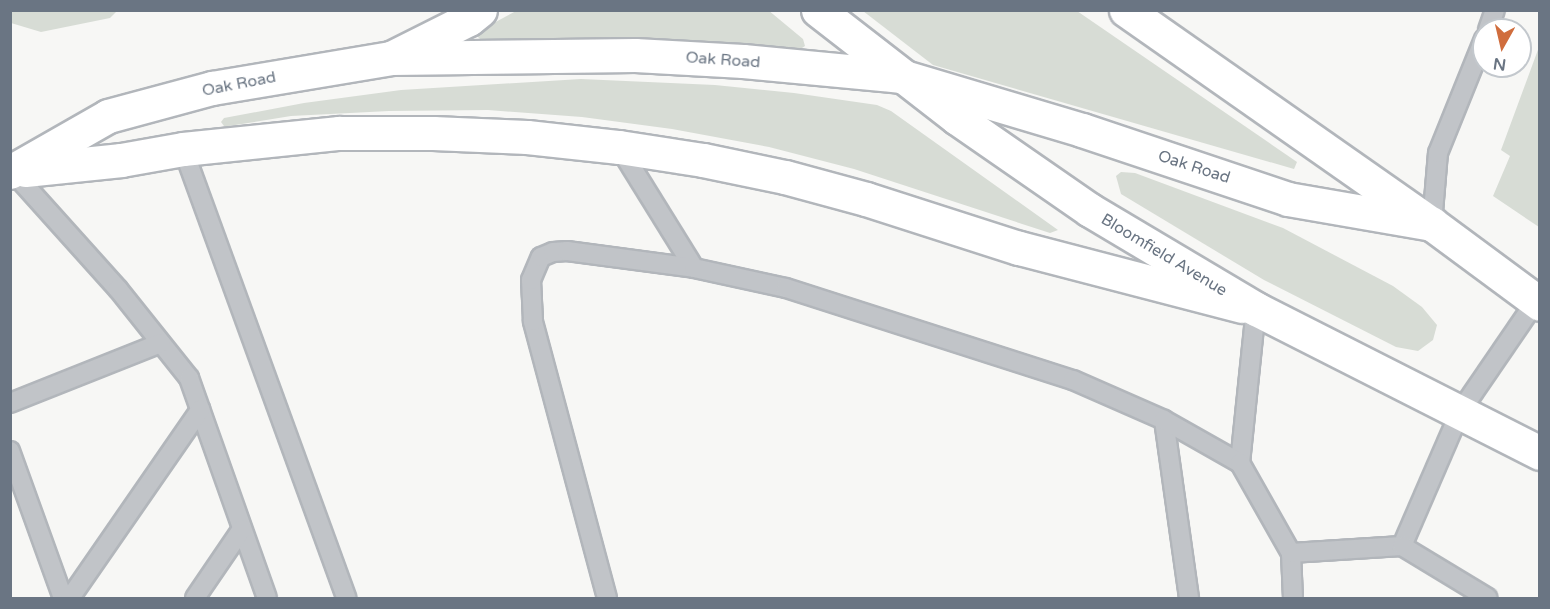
<!DOCTYPE html>
<html>
<head>
<meta charset="utf-8">
<style>
  body { margin:0 }
  #map { position:relative; width:1550px; height:609px; overflow:hidden; background:#f7f7f5; font-family:"Varela Round",sans-serif }
  div>[style] { position:absolute }
  .green>* { inset:0; background:#d7dcd5 }
  .roads { filter:drop-shadow(2px 0 #b2b6bb) drop-shadow(-2px 0 #b2b6bb) drop-shadow(0 2px #b2b6bb) drop-shadow(0 -2px #b2b6bb) }
  .lane>* { height:18px; margin:-9px; padding:0 9px; transform-origin:9px; border-radius:9px; background:#c1c4c8 }
  .secondary>* { height:33px; margin:-16.5px; padding:0 16.5px; transform-origin:16.5px; border-radius:16.5px; background:#fff }
  .primary>* { height:33px; margin:-16.5px; padding:0 16.5px; transform-origin:16.5px; border-radius:16.5px; background:#fff }
  span { translate:-50% -50%; white-space:nowrap; text-align:center; line-height:1.15; -webkit-text-stroke:6px #fff; paint-order:stroke }
  .street-label { font-size:16px; color:#6a7583 }
  .frame { position:absolute; inset:0; border:12px solid #6a7583; pointer-events:none }
  .north { position:absolute; left:1472px; top:18px; width:60px; height:60px; box-sizing:border-box; background:#fff; border:2px solid #c3c8cd; border-radius:50%; rotate:188deg; font-size:16px; font-weight:700; line-height:24px; text-align:center; color:#6a7583 }
  .north::after { content:''; display:block; margin:auto; width:21px; height:27px; background:#d06d3d; clip-path:polygon(50% 0,100% 100%,50% 72%,0 100%) }
</style>
</head>
<body>
<div id="map">
  <div class="green">
    <i style="clip-path:polygon(768px 10px,803px 39px,805px 46px,799px 50px,642px 38px,482px 41px,478px 37px,477px 32px,516px 11px)"></i>
    <i style="clip-path:polygon(10px 11px,11px 10px,117px 11px,110px 18px,41px 32px,11px 23px)"></i>
    <i style="clip-path:polygon(863px 11px,1077px 11px,1297px 162px,1294px 169px,933px 65px)"></i>
    <i style="clip-path:polygon(1539px 47px,1539px 227px,1493px 196px,1510px 156px,1501px 150px)"></i>
    <i style="clip-path:polygon(581px 79px,715px 85px,794px 93px,877px 105px,891px 111px,1058px 230px,1050px 233px,854px 169px,769px 147px,672px 129px,582px 117px,488px 110px,389px 111px,291px 116px,229px 126px,224px 126px,221px 122px,224px 118px,304px 103px,401px 90px)"></i>
    <i style="clip-path:polygon(1121px 172px,1135px 173px,1283px 228px,1393px 286px,1422px 307px,1437px 325px,1433px 340px,1418px 351px,1396px 347px,1264px 280px,1121px 194px,1116px 176px)"></i>
  </div>
  <div class="roads">
    <div class="lane">
      <i style="left:1488px;top:30px;width:21px;rotate:-71deg"></i>
      <i style="left:619px;top:147px;width:142px;rotate:58.2deg"></i>
      <i style="left:183px;top:149px;width:478px;rotate:70deg"></i>
      <i style="left:12px;top:171px;width:159px;rotate:48.1deg"></i>
      <i style="left:118px;top:289px;width:114px;rotate:51.4deg"></i>
      <i style="left:189px;top:378px;width:233px;rotate:70.5deg"></i>
      <i style="left:1432px;top:224px;width:71px;rotate:-85.2deg"></i>
      <i style="left:1438px;top:153px;width:123px;rotate:-68deg"></i>
      <i style="left:10px;top:403px;width:162px;rotate:-21.7deg"></i>
      <i style="left:1164px;top:420px;width:180px;rotate:82deg"></i>
      <i style="left:10px;top:451px;width:156px;rotate:70.2deg"></i>
      <i style="left:1240px;top:463px;width:155px;rotate:-84.1deg"></i>
      <i style="left:1402px;top:546px;width:146px;rotate:-66.6deg"></i>
      <i style="left:1460px;top:412px;width:135px;rotate:-55.6deg"></i>
      <i style="left:1291px;top:553px;width:45px;rotate:87.5deg"></i>
      <i style="left:70px;top:598px;width:229px;rotate:-55.3deg"></i>
      <i style="left:195px;top:598px;width:83px;rotate:-55.7deg"></i>
      <i style="left:607px;top:598px;width:287px;rotate:-105deg"></i>
      <i style="left:533px;top:321px;width:41px;rotate:-92.8deg"></i>
      <i style="left:531px;top:280px;width:25px;rotate:-67deg"></i>
      <i style="left:541px;top:257px;width:13px;rotate:-23deg"></i>
      <i style="left:553px;top:252px;width:14px;rotate:-4deg"></i>
      <i style="left:567px;top:251px;width:128px;rotate:7.6deg"></i>
      <i style="left:694px;top:268px;width:94px;rotate:12.3deg"></i>
      <i style="left:786px;top:288px;width:301px;rotate:17.8deg"></i>
      <i style="left:1073px;top:380px;width:99px;rotate:23.7deg"></i>
      <i style="left:1164px;top:420px;width:87px;rotate:29.5deg"></i>
      <i style="left:1240px;top:463px;width:103px;rotate:60.5deg"></i>
      <i style="left:1291px;top:553px;width:111px;rotate:-3.6deg"></i>
      <i style="left:1402px;top:546px;width:100px;rotate:31.2deg"></i>
    </div>
    <div class="secondary">
      <i style="left:25px;top:170px;width:97px;rotate:-5.9deg"></i>
      <i style="left:121px;top:160px;width:63px;rotate:-10.1deg"></i>
      <i style="left:183px;top:149px;width:157px;rotate:-5.9deg"></i>
      <i style="left:339px;top:133px;width:94px"></i>
      <i style="left:433px;top:133px;width:94px;rotate:2.4deg"></i>
      <i style="left:527px;top:137px;width:93px;rotate:6.2deg"></i>
      <i style="left:619px;top:147px;width:85px;rotate:8.8deg"></i>
      <i style="left:703px;top:160px;width:84px;rotate:11.7deg"></i>
      <i style="left:785px;top:177px;width:84px;rotate:15.2deg"></i>
      <i style="left:866px;top:199px;width:161px;rotate:17.8deg"></i>
      <i style="left:1019px;top:248px;width:230px;rotate:14.6deg"></i>
      <i style="left:10px;top:172px;width:113px;rotate:-29.7deg"></i>
      <i style="left:108px;top:116px;width:108px;rotate:-15.1deg"></i>
      <i style="left:212px;top:88px;width:181px;rotate:-9.5deg"></i>
      <i style="left:391px;top:58px;width:244px;rotate:-0.7deg"></i>
      <i style="left:635px;top:55px;width:108px;rotate:3.2deg"></i>
      <i style="left:743px;top:61px;width:159px;rotate:5.4deg"></i>
      <i style="left:901px;top:76px;width:189px;rotate:16.6deg"></i>
      <i style="left:1082px;top:130px;width:217px;rotate:18.5deg"></i>
      <i style="left:1288px;top:199px;width:146px;rotate:9.8deg"></i>
    </div>
    <div class="primary">
      <i style="left:818px;top:10px;width:176px;rotate:37.8deg"></i>
      <i style="left:957px;top:118px;width:162px;rotate:34.7deg"></i>
      <i style="left:1090px;top:210px;width:193px;rotate:30.8deg"></i>
      <i style="left:1256px;top:309px;width:318px;rotate:26.9deg"></i>
      <i style="left:1126px;top:10px;width:373px;rotate:35deg"></i>
      <i style="left:1432px;top:224px;width:134px;rotate:36.5deg"></i>
      <i style="left:391px;top:58px;width:87px;rotate:-26.6deg"></i>
      <i style="left:469px;top:19px;width:14px;rotate:-39deg"></i>
    </div>
  </div>
  <div class="street-label">
    <span style="left:723px;top:60px;rotate:4deg">Oak Road</span>
    <span style="left:239px;top:84px;rotate:-11deg">Oak Road</span>
    <span style="left:1194px;top:167px;rotate:18deg">Oak Road</span>
    <span style="left:1164px;top:255px;rotate:31deg">Bloomfield Avenue</span>
  </div>
  <div class="frame"></div>
  <div class="north">N</div>
</div>
</body>
</html>
